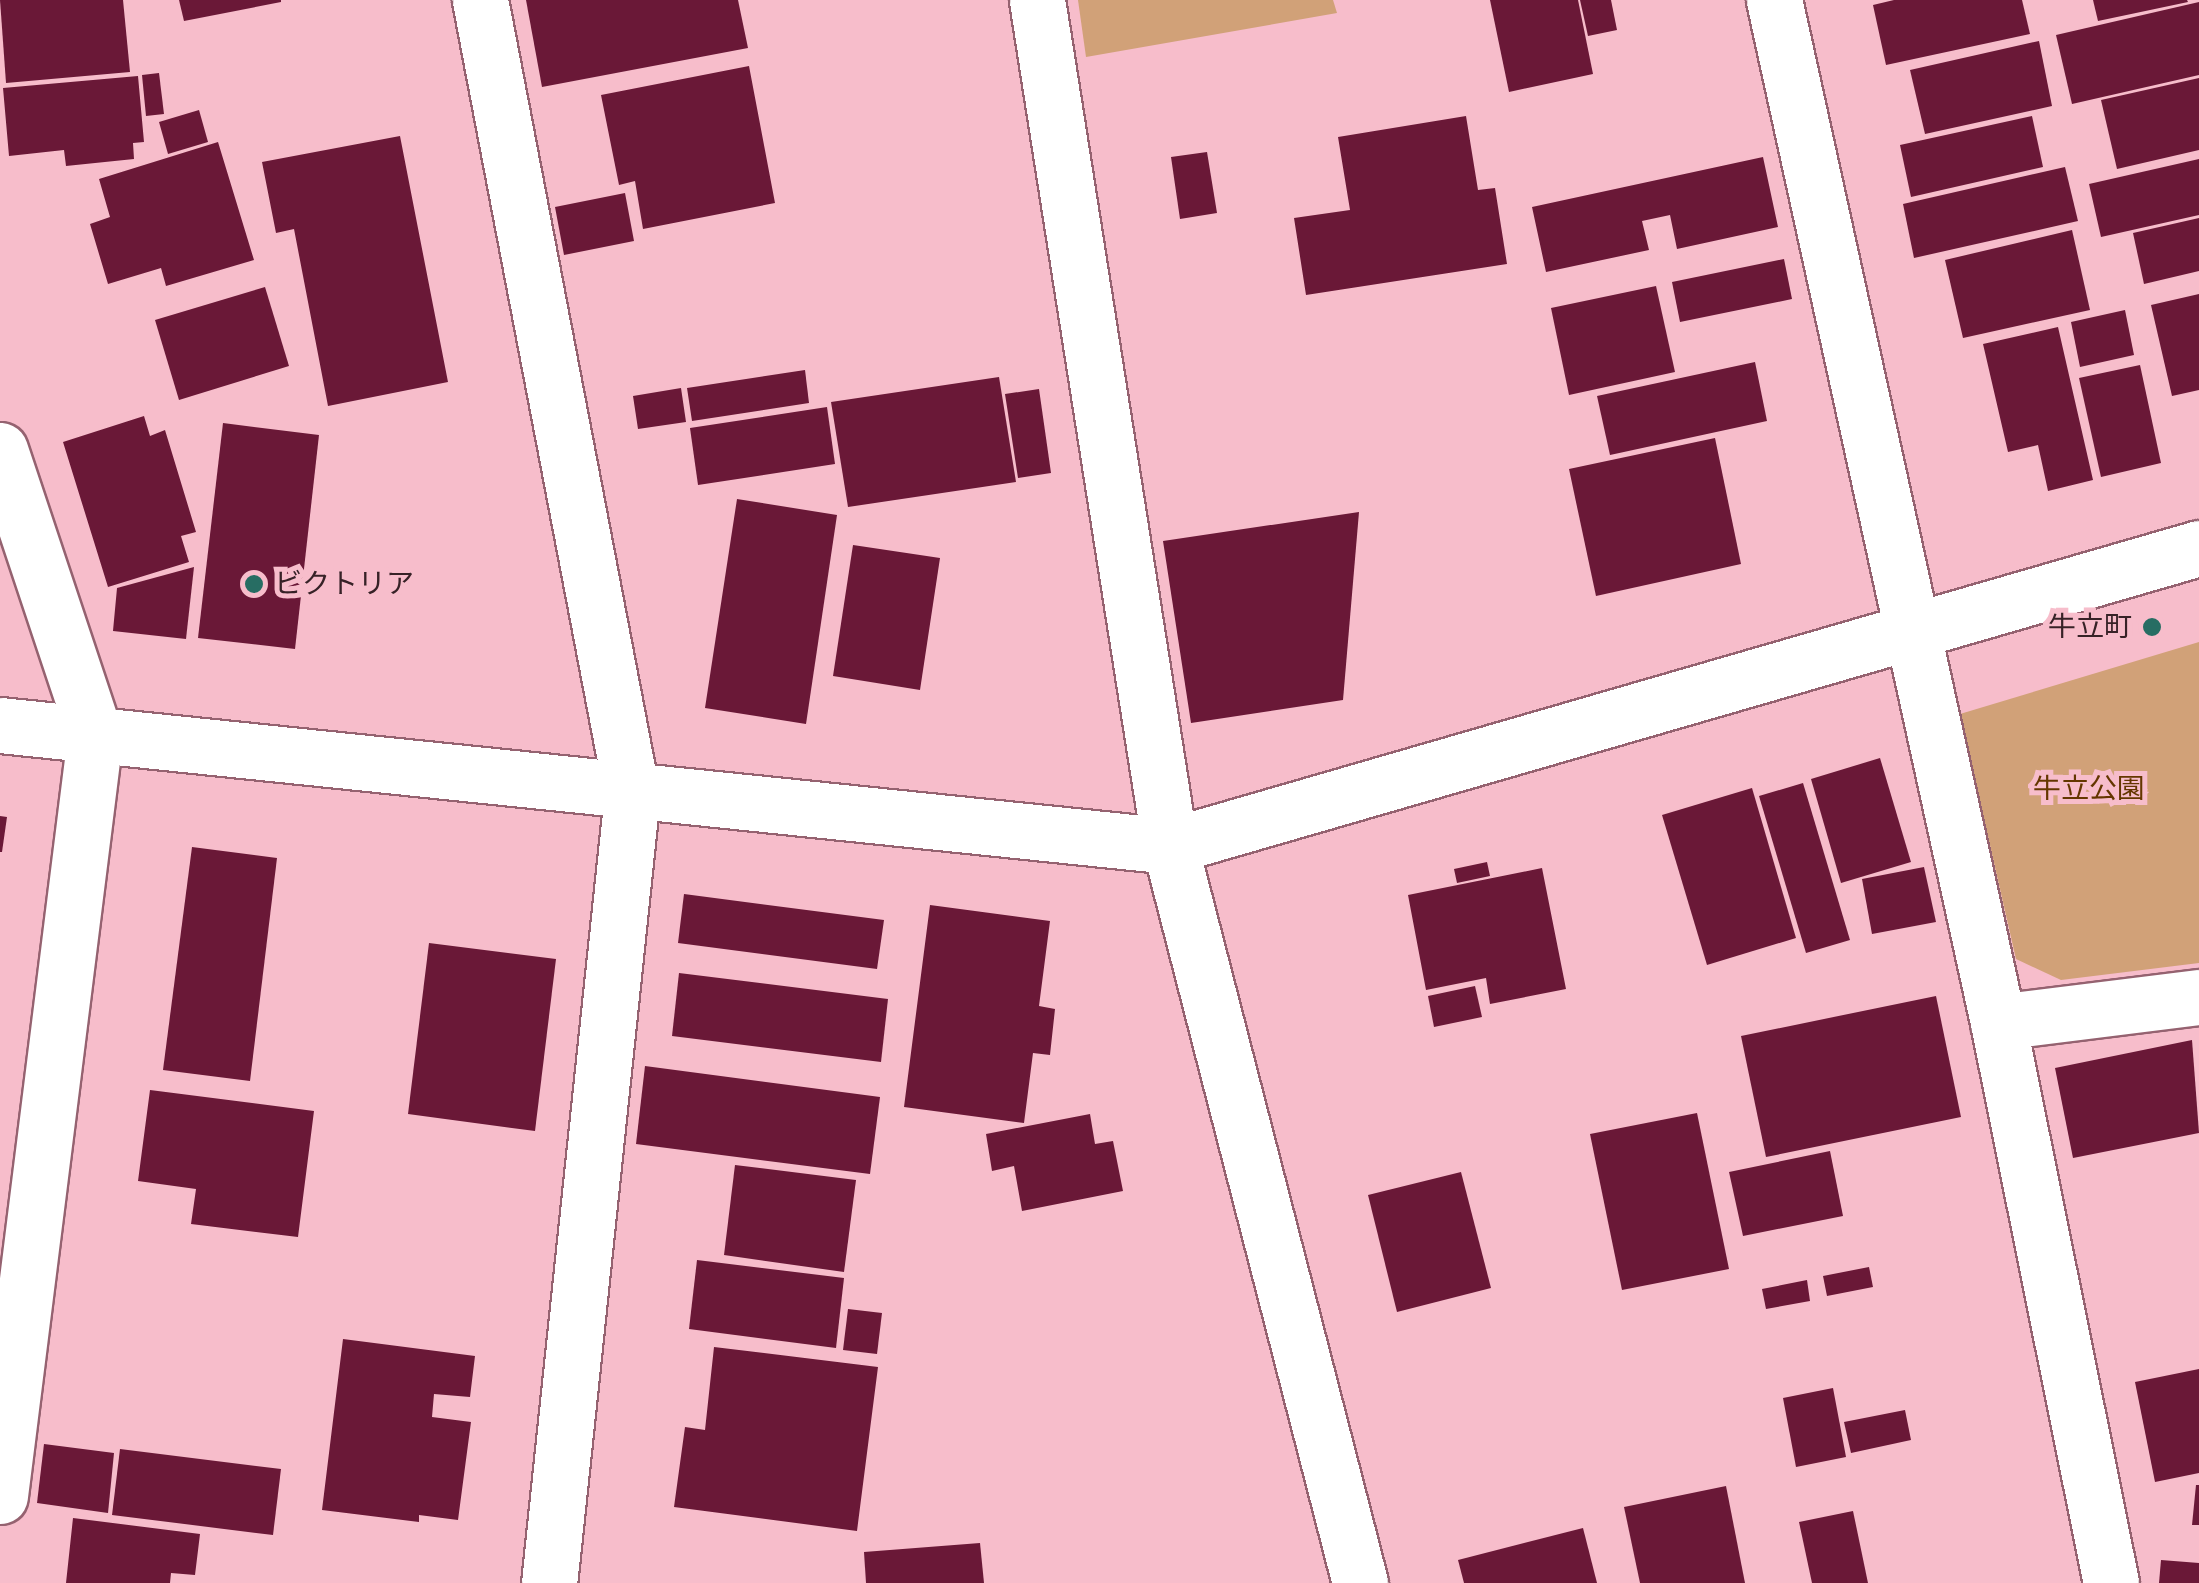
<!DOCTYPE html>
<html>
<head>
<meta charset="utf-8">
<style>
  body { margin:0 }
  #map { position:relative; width:2199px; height:1583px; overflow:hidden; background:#f7bdcb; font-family:"DM Sans","Noto Sans JP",sans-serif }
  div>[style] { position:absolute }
  .green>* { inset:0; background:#d1a178 }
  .building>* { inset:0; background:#6a1837 }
  .roads { filter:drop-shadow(2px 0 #956270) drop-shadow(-2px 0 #956270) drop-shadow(0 2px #956270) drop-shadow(0 -2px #956270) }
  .minor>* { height:55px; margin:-27.5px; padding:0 27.5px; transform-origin:27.5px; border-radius:27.5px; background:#fff }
  .dots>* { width:28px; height:28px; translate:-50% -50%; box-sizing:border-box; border:5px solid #f7bdcb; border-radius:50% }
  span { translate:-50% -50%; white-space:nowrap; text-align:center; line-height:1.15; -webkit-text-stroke:10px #f7bdcb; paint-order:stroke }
  .poi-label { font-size:28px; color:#372227 }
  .left { translate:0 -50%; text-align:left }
  .right { translate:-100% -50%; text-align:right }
  .park-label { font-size:28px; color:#643600 }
</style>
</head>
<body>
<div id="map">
  <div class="green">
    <i style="clip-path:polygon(1078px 0,1333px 0,1337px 13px,1086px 57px)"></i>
    <i style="clip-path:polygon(2199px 642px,2199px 963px,2061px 980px,2016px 959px,1960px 714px)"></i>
  </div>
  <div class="building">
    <i style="clip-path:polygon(0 0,123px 0,130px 72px,6px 83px)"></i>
    <i style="clip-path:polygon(179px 0,281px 0,281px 2px,184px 21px)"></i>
    <i style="clip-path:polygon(526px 0,738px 0,748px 48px,542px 87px)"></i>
    <i style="clip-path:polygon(1490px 0,1578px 0,1593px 74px,1509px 92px)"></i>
    <i style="clip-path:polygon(1580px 0,1611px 0,1617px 30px,1588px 36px)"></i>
    <i style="clip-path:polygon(1894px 0,2022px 0,2030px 34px,1886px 65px,1873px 5px)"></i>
    <i style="clip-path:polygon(2093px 0,2187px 0,2188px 2px,2098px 21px)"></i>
    <i style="clip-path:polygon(2199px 2px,2199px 75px,2072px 104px,2056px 35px)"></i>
    <i style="clip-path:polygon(2039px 41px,2052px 106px,1925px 134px,1910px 70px)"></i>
    <i style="clip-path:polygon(749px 66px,775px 203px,643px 229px,635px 181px,619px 185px,601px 95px)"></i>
    <i style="clip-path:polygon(159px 73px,164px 114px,146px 116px,142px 75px)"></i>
    <i style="clip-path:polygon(138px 76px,144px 142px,133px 143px,134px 159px,66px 166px,64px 150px,9px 156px,3px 88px)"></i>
    <i style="clip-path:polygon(2199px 78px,2199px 150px,2117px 169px,2101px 100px)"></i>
    <i style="clip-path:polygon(199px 110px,208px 142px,168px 154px,159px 122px)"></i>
    <i style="clip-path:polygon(1466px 116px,1478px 190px,1495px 188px,1507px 264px,1306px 295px,1294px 218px,1350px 210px,1338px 137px)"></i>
    <i style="clip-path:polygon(2032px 116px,2043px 167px,1911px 197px,1900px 145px)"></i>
    <i style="clip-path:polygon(400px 136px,448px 382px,328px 406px,294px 229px,276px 233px,262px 162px)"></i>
    <i style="clip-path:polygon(218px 142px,254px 260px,166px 286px,161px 268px,108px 284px,90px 224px,110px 217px,99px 179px)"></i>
    <i style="clip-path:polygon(1207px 152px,1217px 213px,1180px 219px,1171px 157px)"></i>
    <i style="clip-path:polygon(1763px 157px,1778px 227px,1677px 249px,1670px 215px,1642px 221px,1649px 250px,1546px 272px,1532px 207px)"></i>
    <i style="clip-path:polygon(2199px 159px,2199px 215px,2101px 237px,2089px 184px)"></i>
    <i style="clip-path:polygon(2065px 167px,2078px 221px,1914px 258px,1903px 204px)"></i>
    <i style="clip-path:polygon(625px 193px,634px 241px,564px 255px,555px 207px)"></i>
    <i style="clip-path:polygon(2199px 218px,2199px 271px,2144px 284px,2133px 233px)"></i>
    <i style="clip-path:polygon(2072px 230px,2090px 310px,1963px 338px,1945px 260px)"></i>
    <i style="clip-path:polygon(1784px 259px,1792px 299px,1680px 322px,1672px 282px)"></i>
    <i style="clip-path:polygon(1656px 286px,1675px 372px,1569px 395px,1551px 308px)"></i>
    <i style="clip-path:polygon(265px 287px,289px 366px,179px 400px,155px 320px)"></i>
    <i style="clip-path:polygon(2199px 294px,2199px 390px,2172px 396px,2151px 305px)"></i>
    <i style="clip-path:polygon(2125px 310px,2134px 355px,2080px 367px,2071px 322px)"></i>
    <i style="clip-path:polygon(2058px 327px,2093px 480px,2048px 491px,2038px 445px,2008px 452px,1983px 344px)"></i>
    <i style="clip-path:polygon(1755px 362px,1767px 421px,1610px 455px,1597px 396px)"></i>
    <i style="clip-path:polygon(2140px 365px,2161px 463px,2101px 477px,2079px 378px)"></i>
    <i style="clip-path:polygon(805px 370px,809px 403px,692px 421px,687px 388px)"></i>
    <i style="clip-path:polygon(999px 377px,1016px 482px,848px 507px,831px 402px)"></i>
    <i style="clip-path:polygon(681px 388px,686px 422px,638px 429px,633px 396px)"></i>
    <i style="clip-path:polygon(1039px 389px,1051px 473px,1018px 478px,1005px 394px)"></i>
    <i style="clip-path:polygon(827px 407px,835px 464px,698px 485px,690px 428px)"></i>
    <i style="clip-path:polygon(144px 416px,150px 436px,165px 430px,196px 532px,181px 536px,189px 562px,108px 587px,63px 442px)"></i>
    <i style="clip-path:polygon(223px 423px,319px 435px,295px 649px,198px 638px)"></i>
    <i style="clip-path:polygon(1715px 438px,1741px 564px,1596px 596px,1569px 469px)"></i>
    <i style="clip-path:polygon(737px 499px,837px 515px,806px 724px,705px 708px)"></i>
    <i style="clip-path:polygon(1359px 512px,1343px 700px,1191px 723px,1163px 541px)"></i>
    <i style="clip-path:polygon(853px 545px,940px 558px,920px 690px,833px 676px)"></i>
    <i style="clip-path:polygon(194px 567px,186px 639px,113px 631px,117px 588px)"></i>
    <i style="clip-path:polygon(1880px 758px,1911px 862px,1841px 883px,1811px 779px)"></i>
    <i style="clip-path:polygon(1803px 783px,1850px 940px,1806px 953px,1759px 796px)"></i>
    <i style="clip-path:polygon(1752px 788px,1796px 938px,1707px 965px,1662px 815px)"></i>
    <i style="clip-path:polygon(0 816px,7px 817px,2px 852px,0 852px)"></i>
    <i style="clip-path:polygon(192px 847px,277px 858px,250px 1081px,163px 1070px)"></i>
    <i style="clip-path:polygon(1487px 862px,1490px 876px,1457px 883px,1454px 869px)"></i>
    <i style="clip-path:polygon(1924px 867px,1936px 922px,1872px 934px,1862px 879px)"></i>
    <i style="clip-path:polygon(1542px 868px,1566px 989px,1490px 1004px,1486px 978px,1426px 990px,1408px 895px)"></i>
    <i style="clip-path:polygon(684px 894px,884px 920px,877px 969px,678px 943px)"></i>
    <i style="clip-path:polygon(930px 905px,1050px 921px,1039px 1006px,1055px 1009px,1050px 1055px,1033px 1053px,1024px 1123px,904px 1107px)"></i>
    <i style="clip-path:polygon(429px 943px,556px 959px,535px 1131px,408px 1114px)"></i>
    <i style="clip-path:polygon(679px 973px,888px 999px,881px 1062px,672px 1036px)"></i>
    <i style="clip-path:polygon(1475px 986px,1482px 1017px,1434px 1027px,1428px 996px)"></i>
    <i style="clip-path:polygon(1936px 996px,1961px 1117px,1766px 1157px,1741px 1036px)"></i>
    <i style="clip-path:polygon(2192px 1040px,2199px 1133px,2073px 1158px,2055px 1068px)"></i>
    <i style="clip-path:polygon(645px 1066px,880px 1097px,870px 1174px,636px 1144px)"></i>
    <i style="clip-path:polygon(150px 1090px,314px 1111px,298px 1237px,191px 1224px,196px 1189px,138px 1181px)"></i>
    <i style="clip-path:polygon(1697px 1113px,1729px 1269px,1622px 1290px,1590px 1134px)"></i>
    <i style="clip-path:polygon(1090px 1114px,1095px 1144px,1113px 1141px,1123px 1191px,1022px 1211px,1014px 1166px,992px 1171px,986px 1134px)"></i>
    <i style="clip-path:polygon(1830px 1151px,1843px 1216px,1743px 1236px,1729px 1172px)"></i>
    <i style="clip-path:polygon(735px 1165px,856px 1180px,844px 1272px,724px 1255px)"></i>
    <i style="clip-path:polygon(1461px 1172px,1491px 1288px,1397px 1312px,1368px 1195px)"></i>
    <i style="clip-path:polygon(697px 1260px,844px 1278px,836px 1348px,689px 1329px)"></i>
    <i style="clip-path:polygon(1869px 1267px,1873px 1287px,1827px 1296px,1823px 1276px)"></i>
    <i style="clip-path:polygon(1807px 1280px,1810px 1301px,1766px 1309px,1762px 1289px)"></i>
    <i style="clip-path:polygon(848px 1309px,882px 1313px,877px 1354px,843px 1350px)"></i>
    <i style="clip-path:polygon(343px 1339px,475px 1356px,470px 1397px,434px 1394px,432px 1417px,471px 1422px,458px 1520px,419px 1515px,419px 1522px,322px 1510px)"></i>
    <i style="clip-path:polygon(714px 1347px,878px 1367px,857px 1531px,674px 1507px,685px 1427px,705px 1430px)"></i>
    <i style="clip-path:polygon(2199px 1369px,2199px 1473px,2155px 1482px,2135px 1382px)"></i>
    <i style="clip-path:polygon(1833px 1388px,1846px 1457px,1796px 1467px,1783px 1398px)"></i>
    <i style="clip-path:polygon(1905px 1410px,1911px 1440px,1851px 1453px,1844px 1422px)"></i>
    <i style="clip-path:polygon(44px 1444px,114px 1453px,108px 1513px,37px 1503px)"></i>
    <i style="clip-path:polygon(120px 1449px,281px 1469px,273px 1535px,112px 1515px)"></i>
    <i style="clip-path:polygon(2196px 1485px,2199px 1485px,2199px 1525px,2192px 1525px)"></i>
    <i style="clip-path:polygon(1726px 1486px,1745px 1583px,1640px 1583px,1624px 1507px)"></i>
    <i style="clip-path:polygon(1853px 1511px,1868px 1583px,1812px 1583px,1799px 1522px)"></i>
    <i style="clip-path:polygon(73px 1518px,200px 1534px,195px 1575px,171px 1573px,170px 1583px,66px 1583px)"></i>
    <i style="clip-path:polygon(1583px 1528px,1597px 1583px,1464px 1583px,1458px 1560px)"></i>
    <i style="clip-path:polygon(980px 1543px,984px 1583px,866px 1583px,864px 1552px)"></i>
    <i style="clip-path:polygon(2161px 1560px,2199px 1563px,2199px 1583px,2159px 1583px)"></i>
  </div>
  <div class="roads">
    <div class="minor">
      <i style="left:480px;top:0;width:809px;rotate:79.18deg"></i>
      <i style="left:632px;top:795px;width:792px;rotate:96.01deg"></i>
      <i style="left:1037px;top:0;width:856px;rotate:81.07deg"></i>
      <i style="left:1170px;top:846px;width:761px;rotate:75.54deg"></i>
      <i style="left:1774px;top:0;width:1046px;rotate:77.64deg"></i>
      <i style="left:1998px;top:1022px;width:572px;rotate:78.61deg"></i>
      <i style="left:0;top:450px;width:301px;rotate:71.6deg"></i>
      <i style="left:95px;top:736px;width:766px;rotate:97.13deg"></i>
      <i style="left:0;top:725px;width:1176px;rotate:5.9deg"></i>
      <i style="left:1170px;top:846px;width:1071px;rotate:-16.15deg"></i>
      <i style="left:1998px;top:1022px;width:203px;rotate:-7.1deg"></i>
    </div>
  </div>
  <div class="dots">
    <i style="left:254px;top:584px;background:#276d63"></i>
    <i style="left:2152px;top:627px;background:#276d63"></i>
  </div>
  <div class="poi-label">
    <span class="left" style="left:274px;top:584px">ビクトリア</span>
    <span class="right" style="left:2132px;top:627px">牛立町</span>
  </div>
  <div class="park-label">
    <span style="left:2089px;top:789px">牛立公園</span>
  </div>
</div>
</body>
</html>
